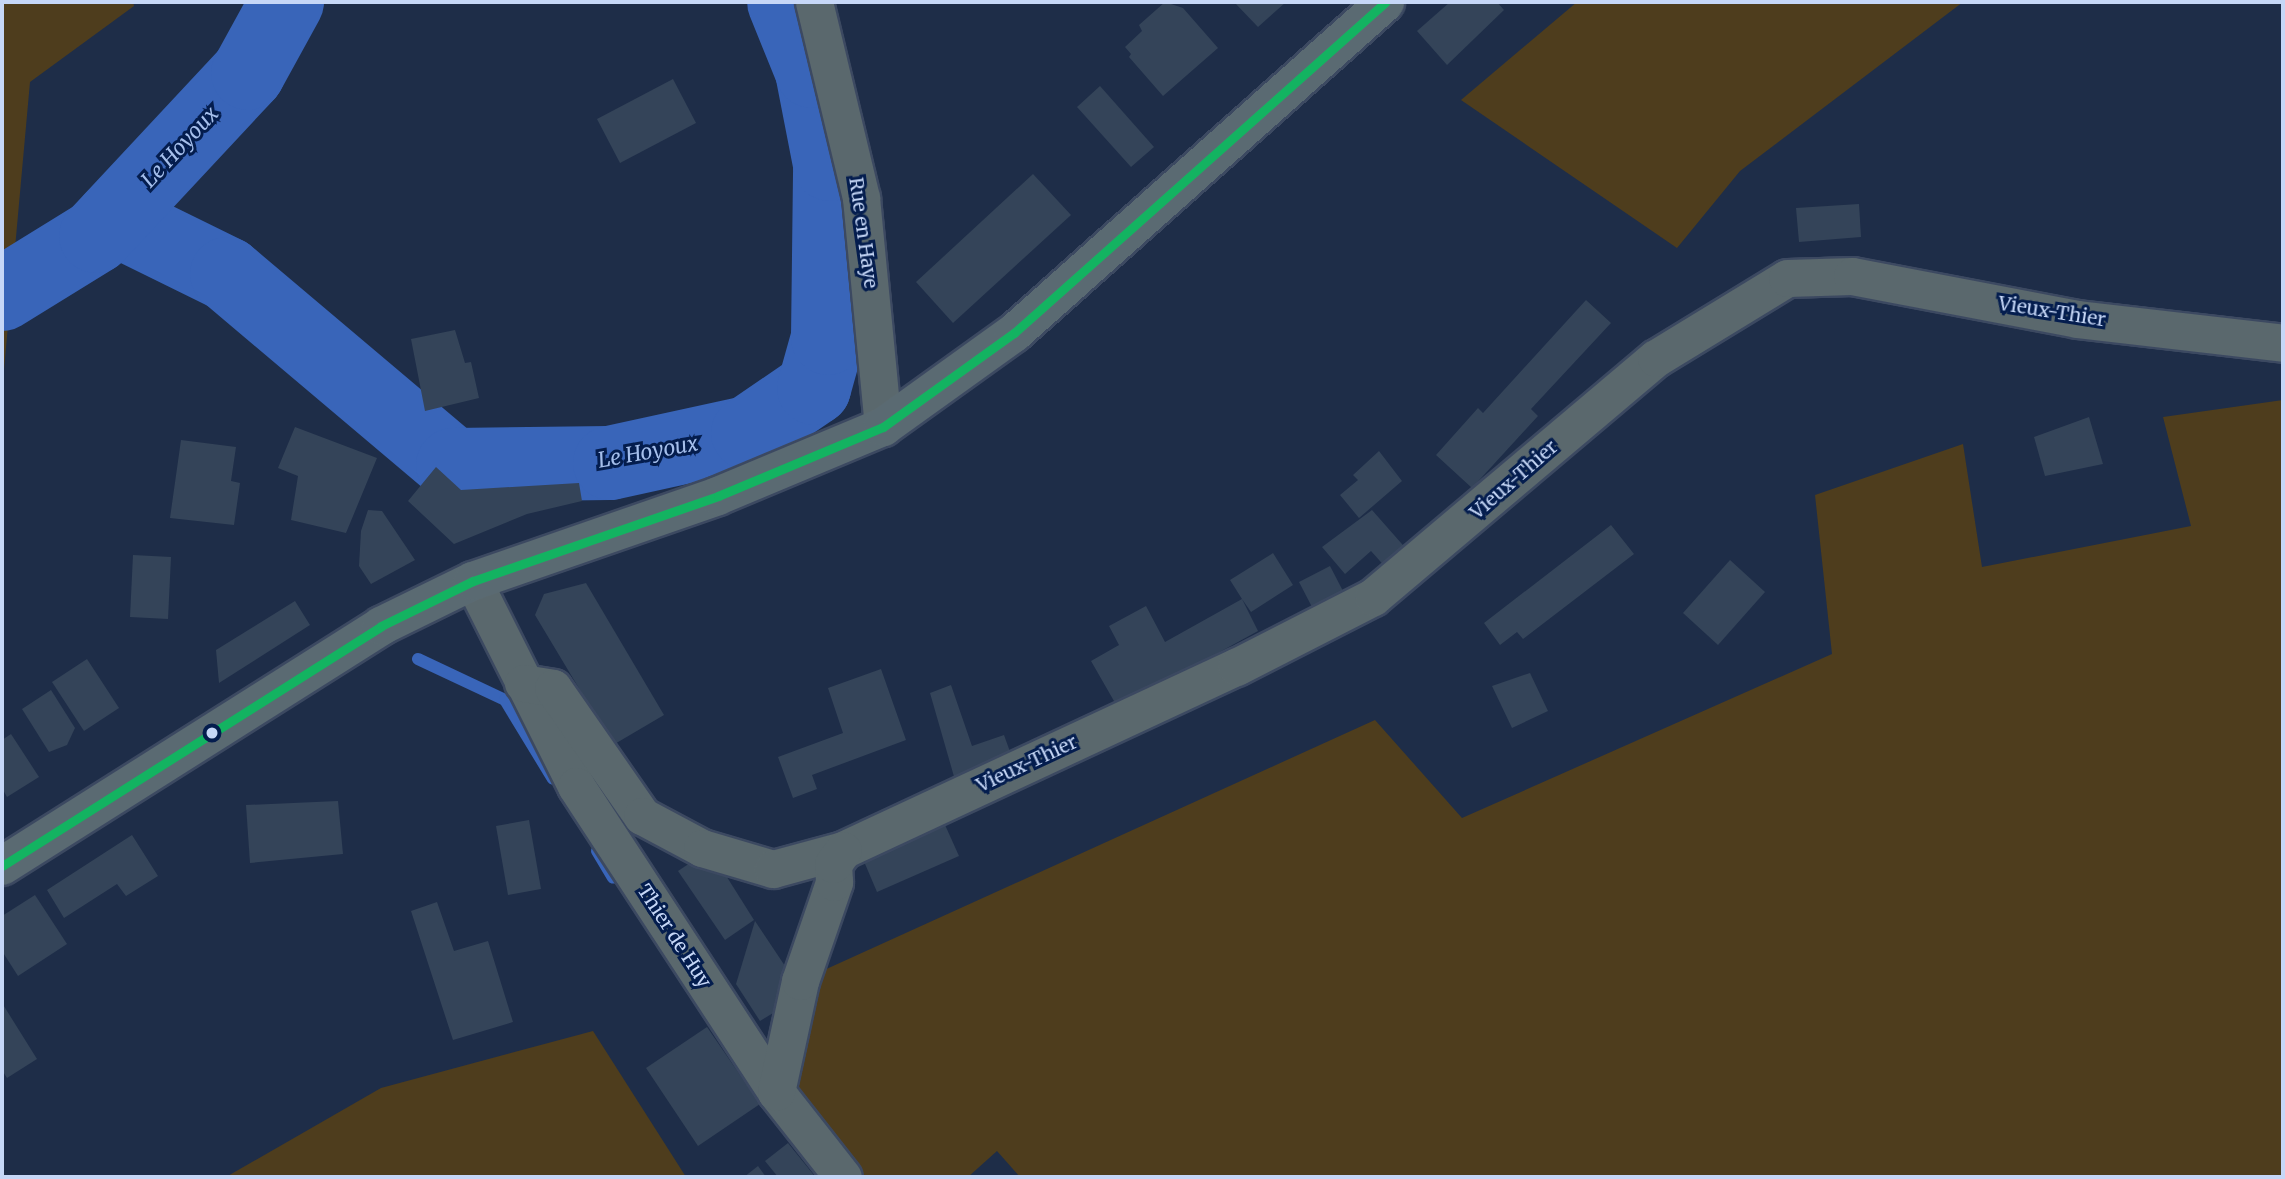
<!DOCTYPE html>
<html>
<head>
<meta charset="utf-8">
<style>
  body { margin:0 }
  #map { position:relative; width:2285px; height:1179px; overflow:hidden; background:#1e2d48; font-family:Merriweather,serif }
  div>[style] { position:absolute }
  .green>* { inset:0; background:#4e3d1d }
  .stream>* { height:12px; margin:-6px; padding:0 6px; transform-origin:6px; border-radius:6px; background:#3965b9 }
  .river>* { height:74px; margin:-37px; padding:0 37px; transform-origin:37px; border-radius:37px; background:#3965b9 }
  .building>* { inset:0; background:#344459 }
  .roads { filter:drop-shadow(2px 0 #3c4961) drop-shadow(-2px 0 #3c4961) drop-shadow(0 2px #3c4961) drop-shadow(0 -2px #3c4961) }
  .minor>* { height:37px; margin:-18.5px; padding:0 18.5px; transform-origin:18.5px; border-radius:18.5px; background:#5a686d }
  .secondary>* { height:38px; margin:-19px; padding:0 19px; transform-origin:19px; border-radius:19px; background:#5a6a72 }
  .bus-1>* { height:9px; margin:-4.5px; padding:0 4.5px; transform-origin:4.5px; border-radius:4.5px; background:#13b361 }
  .dots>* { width:19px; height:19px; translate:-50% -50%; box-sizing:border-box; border:4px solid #041d4e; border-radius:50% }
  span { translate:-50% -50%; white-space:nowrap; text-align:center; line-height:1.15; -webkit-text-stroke:6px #041d4e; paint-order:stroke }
  .street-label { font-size:19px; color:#c6d7f7 }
  .water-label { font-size:21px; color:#a5bfec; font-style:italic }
  .frame { position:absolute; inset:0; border:4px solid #c6d7f7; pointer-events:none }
</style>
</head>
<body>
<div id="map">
  <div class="green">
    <i style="clip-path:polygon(2px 2px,133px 2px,134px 6px,30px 82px,2px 392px)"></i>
    <i style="clip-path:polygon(1577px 2px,1963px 2px,1740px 171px,1677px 248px,1461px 100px)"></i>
    <i style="clip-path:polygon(2283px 400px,2283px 1177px,1020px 1177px,997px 1151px,968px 1177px,843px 1177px,776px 1092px,800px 981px,1375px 720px,1462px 818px,1832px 654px,1815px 495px,1963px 444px,1982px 567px,2191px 526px,2163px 417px)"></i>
    <i style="clip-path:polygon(593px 1031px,686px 1177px,226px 1177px,381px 1088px)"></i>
  </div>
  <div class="stream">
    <i style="left:418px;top:659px;width:96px;rotate:25.2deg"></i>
    <i style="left:505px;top:700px;width:92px;rotate:58.7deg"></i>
    <i style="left:597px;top:851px;width:31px;rotate:59deg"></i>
  </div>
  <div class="river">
    <i style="left:113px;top:218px;width:127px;rotate:26.2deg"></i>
    <i style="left:227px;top:274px;width:296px;rotate:40.2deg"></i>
    <i style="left:453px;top:465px;width:157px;rotate:-0.7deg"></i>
    <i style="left:610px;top:463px;width:141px;rotate:-12.3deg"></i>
    <i style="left:748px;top:433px;width:80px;rotate:-34.3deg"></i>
    <i style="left:814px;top:388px;width:52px;rotate:-74.4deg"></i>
    <i style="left:828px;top:338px;width:174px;rotate:-89.3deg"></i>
    <i style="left:830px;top:164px;width:95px;rotate:-101deg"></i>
    <i style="left:812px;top:71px;width:74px;rotate:-112.1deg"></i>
    <i style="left:2px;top:294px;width:110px;rotate:-31.7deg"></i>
    <i style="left:96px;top:236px;width:223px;rotate:-47deg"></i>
    <i style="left:248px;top:73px;width:81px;rotate:-61.2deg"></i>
  </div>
  <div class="building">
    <i style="clip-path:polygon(1165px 2px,1183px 8px,1218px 48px,1163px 96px,1129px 57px,1131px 54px,1125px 47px,1142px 31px,1139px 25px)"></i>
    <i style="clip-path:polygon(1234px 2px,1286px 2px,1258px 27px)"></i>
    <i style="clip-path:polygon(1450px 2px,1497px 2px,1504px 10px,1447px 65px,1417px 31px)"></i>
    <i style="clip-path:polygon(673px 79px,696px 123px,620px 163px,597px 119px)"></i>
    <i style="clip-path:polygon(1100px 86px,1154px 147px,1131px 167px,1077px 107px)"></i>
    <i style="clip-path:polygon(1033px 174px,1071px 215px,953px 323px,916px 282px)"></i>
    <i style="clip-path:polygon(1859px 204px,1861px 237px,1799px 242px,1796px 208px)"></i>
    <i style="clip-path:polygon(1586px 300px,1611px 323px,1531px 409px,1538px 416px,1472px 488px,1436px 455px,1478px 408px,1483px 413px)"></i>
    <i style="clip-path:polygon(455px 330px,465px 363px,471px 362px,479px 398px,425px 411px,411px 339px)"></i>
    <i style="clip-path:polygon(2089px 417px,2103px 464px,2045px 476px,2034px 437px)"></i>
    <i style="clip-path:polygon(295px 427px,377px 458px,346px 533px,291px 520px,298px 476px,278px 468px)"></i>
    <i style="clip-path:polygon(181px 440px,236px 447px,231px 481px,240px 483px,234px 525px,170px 518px)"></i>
    <i style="clip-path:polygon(1379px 451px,1402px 481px,1359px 518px,1340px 495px,1358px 480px,1353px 475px)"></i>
    <i style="clip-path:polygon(436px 467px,461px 490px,579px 483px,582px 501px,527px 514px,454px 544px,408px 501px)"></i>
    <i style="clip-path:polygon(368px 510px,382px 511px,415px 560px,371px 584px,359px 566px,361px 531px)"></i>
    <i style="clip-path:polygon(1372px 510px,1409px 552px,1388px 570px,1371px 551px,1345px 574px,1322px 547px)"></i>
    <i style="clip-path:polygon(1611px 525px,1634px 554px,1523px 639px,1517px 632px,1500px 645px,1484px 623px)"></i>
    <i style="clip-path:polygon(1273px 553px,1293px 585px,1251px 612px,1242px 599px,1258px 631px,1118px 708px,1091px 661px,1119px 645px,1109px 626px,1146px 606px,1165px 642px,1242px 599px,1230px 580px)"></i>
    <i style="clip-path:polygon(133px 555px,171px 557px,168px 619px,130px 617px)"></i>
    <i style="clip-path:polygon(1730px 560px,1765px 592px,1718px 645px,1683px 613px)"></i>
    <i style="clip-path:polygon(1330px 566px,1343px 591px,1312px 607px,1299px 582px)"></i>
    <i style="clip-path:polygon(586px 583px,664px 715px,613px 745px,535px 615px,544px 594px)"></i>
    <i style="clip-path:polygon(295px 601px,310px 625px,219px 683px,216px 650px)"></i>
    <i style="clip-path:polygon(87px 659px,119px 708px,84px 731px,52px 682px)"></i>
    <i style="clip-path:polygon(881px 669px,906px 740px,812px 775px,817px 789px,793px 798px,778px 757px,843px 733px,828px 688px)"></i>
    <i style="clip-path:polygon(1530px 673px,1548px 711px,1512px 728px,1492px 686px)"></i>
    <i style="clip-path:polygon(951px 685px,972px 746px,1004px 735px,1013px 760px,955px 780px,930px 693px)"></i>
    <i style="clip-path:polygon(51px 690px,75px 728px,67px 745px,49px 752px,22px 709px)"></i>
    <i style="clip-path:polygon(11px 734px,39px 777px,7px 797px,2px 788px,2px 740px)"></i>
    <i style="clip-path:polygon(338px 801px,343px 854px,250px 863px,246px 805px)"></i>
    <i style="clip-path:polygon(941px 816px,959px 856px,877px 892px,860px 852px)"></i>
    <i style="clip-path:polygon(529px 820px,541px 889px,508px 895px,496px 826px)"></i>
    <i style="clip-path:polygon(132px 835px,158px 876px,126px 896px,117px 884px,64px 918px,47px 890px)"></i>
    <i style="clip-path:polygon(699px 857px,720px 866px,754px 920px,725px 940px,678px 871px)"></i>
    <i style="clip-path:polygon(35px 895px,67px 944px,18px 976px,2px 951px,2px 916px)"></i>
    <i style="clip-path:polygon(437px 902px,454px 951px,488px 941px,513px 1022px,453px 1040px,411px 911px)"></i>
    <i style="clip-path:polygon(755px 921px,791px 975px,783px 1007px,760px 1021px,736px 984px)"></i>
    <i style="clip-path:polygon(2px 1003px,37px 1059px,7px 1078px,2px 1070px)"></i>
    <i style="clip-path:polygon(707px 1027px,760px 1104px,698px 1146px,646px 1068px)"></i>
    <i style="clip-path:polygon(788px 1143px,813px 1174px,815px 1177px,778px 1177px,765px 1161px)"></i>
    <i style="clip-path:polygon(758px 1166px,766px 1177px,744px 1177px)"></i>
  </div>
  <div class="roads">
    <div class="minor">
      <i style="left:814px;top:2px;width:202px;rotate:76.5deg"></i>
      <i style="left:861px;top:198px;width:230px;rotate:84.5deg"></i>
      <i style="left:473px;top:581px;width:229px;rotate:63.3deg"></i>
      <i style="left:576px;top:786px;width:366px;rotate:56.8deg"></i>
      <i style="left:776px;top:1092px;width:108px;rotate:51.8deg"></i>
      <i style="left:523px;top:683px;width:30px;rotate:9deg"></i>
      <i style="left:553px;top:688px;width:156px;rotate:55.2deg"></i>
      <i style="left:642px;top:816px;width:68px;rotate:28.1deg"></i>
      <i style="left:702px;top:848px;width:74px;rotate:16.5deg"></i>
      <i style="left:773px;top:869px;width:73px;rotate:-15.2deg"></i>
      <i style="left:843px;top:850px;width:434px;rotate:-25deg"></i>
      <i style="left:1236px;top:667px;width:154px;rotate:-27.1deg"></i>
      <i style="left:1373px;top:597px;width:370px;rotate:-40.2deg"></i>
      <i style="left:1656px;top:358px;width:153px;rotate:-31.4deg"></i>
      <i style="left:1787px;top:278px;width:65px;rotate:-1.8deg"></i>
      <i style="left:1852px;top:276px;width:229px;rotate:10.8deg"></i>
      <i style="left:2077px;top:319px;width:207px;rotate:6.6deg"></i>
      <i style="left:776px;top:1092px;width:114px;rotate:-77.8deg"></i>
      <i style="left:800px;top:981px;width:105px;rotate:-71deg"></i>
      <i style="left:834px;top:882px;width:18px;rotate:-93deg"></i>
      <i style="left:833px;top:864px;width:17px;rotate:-54deg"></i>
    </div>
    <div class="secondary">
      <i style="left:2px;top:866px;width:449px;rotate:-32.3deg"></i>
      <i style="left:381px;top:626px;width:102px;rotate:-26.1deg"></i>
      <i style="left:473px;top:581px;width:259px;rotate:-19.1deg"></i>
      <i style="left:718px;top:496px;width:179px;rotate:-22.7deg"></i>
      <i style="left:883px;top:427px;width:161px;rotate:-35.7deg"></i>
      <i style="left:1014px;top:333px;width:497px;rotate:-41.7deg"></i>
    </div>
  </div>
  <div class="bus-1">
    <i style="left:2px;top:866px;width:449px;rotate:-32.3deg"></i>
    <i style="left:381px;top:626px;width:102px;rotate:-26.1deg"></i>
    <i style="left:473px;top:581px;width:259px;rotate:-19.1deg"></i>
    <i style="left:718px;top:496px;width:179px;rotate:-22.7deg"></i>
    <i style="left:883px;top:427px;width:161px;rotate:-35.7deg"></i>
    <i style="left:1014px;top:333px;width:497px;rotate:-41.7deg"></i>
  </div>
  <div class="dots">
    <i style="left:212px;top:733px;background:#c6d7f7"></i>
  </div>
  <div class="street-label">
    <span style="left:863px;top:233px;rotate:82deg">Rue en Haye</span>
    <span style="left:2052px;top:312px;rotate:9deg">Vieux-Thier</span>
    <span style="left:1514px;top:480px;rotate:-41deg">Vieux-Thier</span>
    <span style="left:1027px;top:764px;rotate:-25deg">Vieux-Thier</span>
    <span style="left:674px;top:936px;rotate:57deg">Thier de Huy</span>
  </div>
  <div class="water-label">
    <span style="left:180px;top:147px;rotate:-47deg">Le Hoyoux</span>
    <span style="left:648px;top:452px;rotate:-10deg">Le Hoyoux</span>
  </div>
  <div class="frame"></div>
</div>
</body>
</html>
